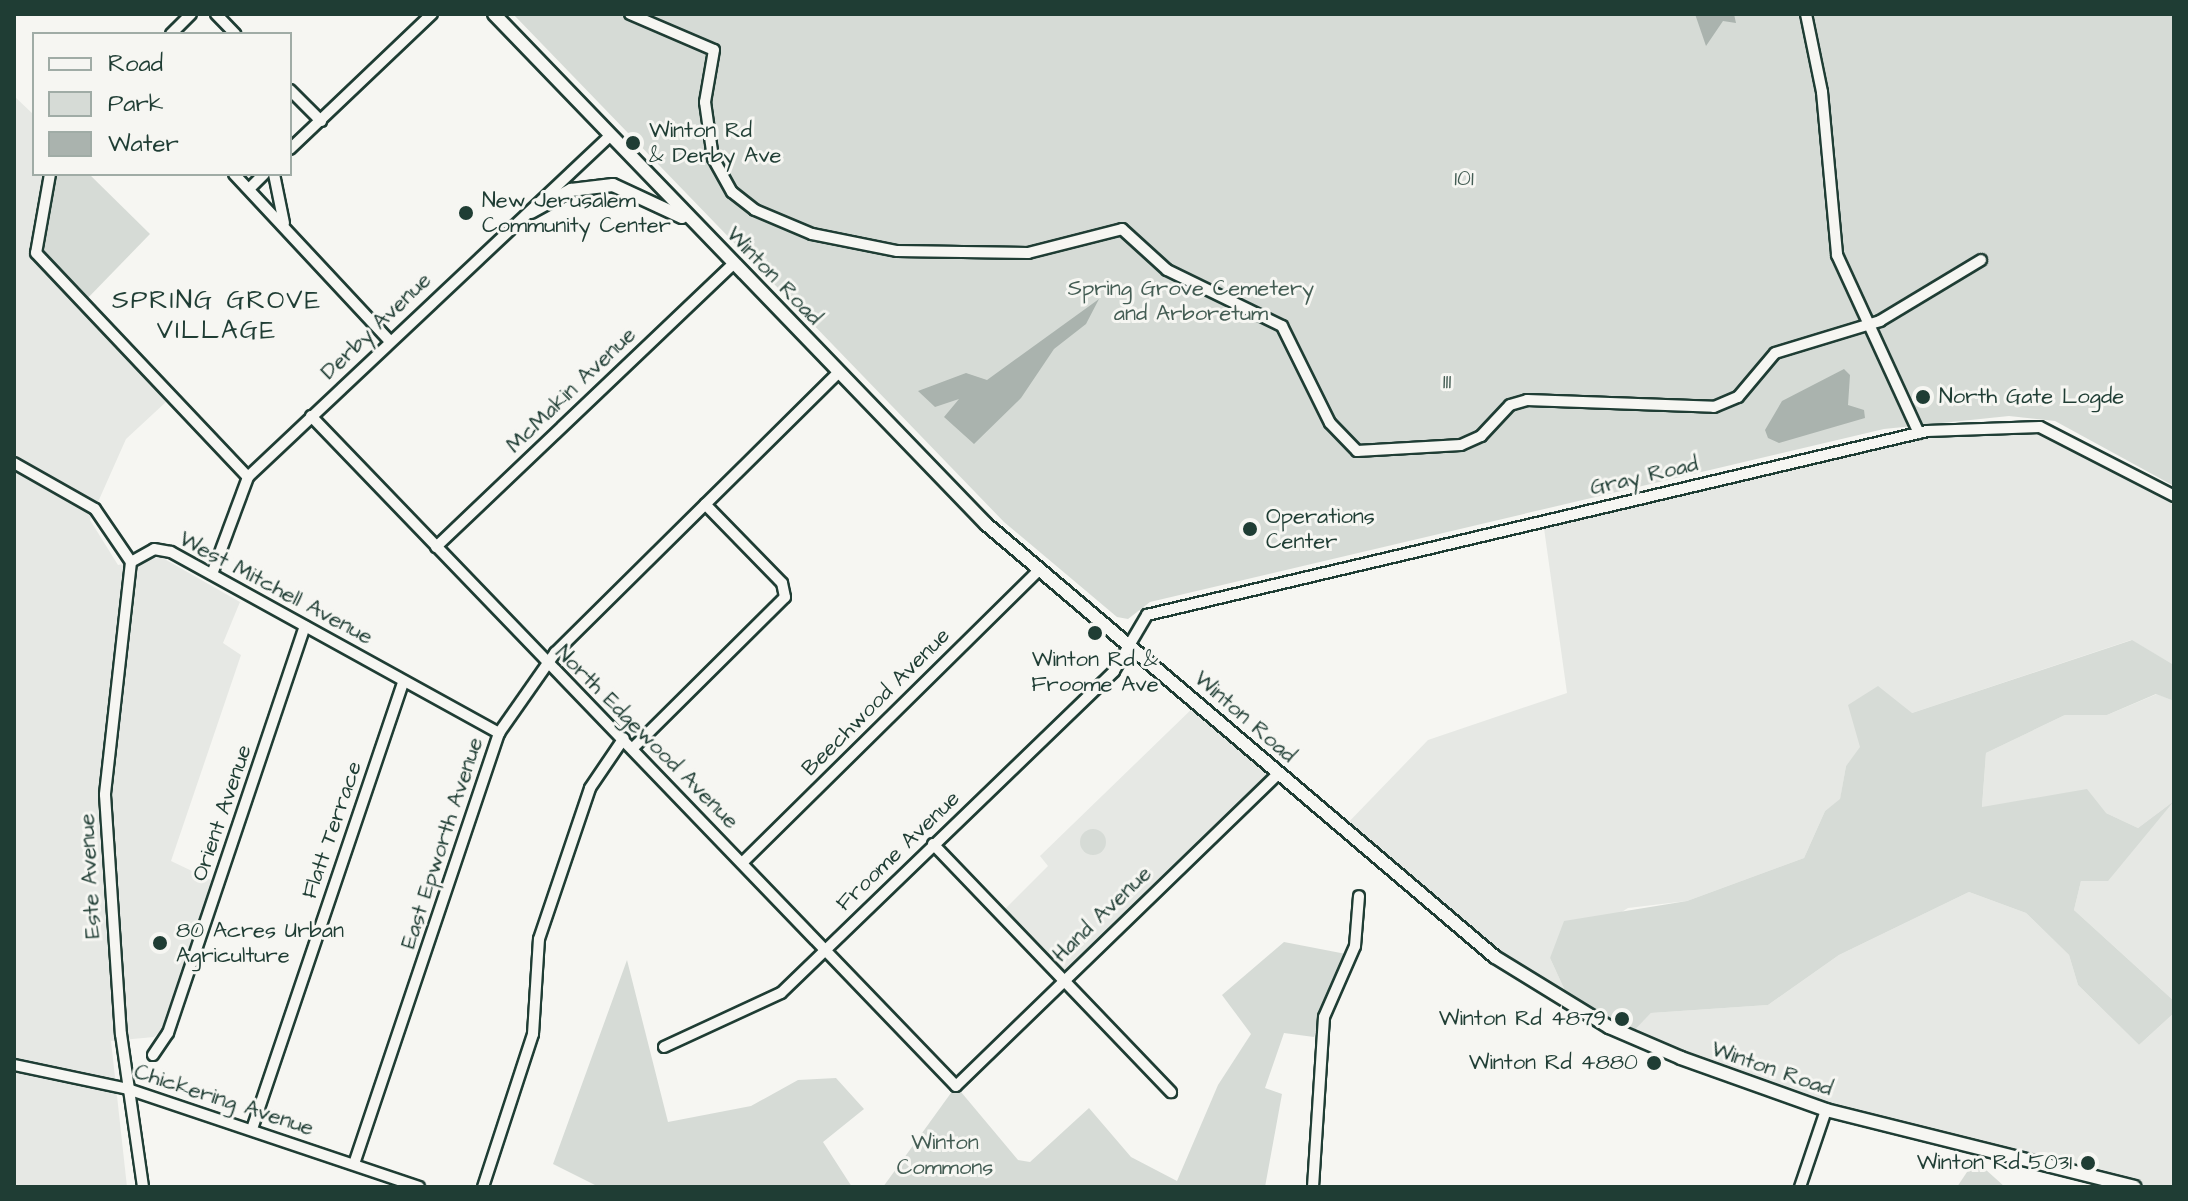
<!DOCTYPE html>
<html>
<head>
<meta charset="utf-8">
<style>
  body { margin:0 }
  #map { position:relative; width:2188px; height:1201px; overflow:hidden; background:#f6f6f2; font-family:"Architects Daughter",sans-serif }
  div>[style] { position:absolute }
  .built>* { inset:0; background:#e6e8e4 }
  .green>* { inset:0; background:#d6dbd6 }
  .round { border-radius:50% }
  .water>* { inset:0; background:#aab3ae }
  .roads { filter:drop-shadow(2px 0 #1f3d34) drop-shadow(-2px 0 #1f3d34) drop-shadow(0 2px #1f3d34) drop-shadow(0 -2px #1f3d34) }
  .minor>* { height:10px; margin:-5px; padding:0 5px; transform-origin:5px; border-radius:5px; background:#f6f6f2 }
  .major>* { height:12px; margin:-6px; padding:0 6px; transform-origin:6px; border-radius:6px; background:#f6f6f2 }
  .dots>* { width:22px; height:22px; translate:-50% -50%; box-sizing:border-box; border:4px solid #f6f6f2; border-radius:50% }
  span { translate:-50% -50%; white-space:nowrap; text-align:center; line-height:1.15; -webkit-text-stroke:6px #f6f6f2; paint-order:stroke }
  .poi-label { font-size:22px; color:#1f3d34 }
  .left { translate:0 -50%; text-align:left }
  .right { translate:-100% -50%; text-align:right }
  .park-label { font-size:22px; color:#445d54 }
  .street-label { font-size:22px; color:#1f3d34 }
  .quarter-label { font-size:26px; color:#1f3d34; letter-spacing:2px }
  .frame { position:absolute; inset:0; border:16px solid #1f3d34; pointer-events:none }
  .legend { position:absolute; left:32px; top:32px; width:260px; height:144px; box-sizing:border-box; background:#f6f6f2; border:2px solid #a0aca6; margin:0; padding:10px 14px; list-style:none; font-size:24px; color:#1f3d34 }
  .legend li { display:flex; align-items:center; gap:16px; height:40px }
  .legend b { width:40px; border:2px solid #a0aca6 }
</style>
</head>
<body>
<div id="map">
  <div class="built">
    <i style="clip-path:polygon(14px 96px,34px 115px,34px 174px,50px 174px,33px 239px,167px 401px,126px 439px,90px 520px,118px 565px,161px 557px,240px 602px,223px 643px,241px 655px,171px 861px,213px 881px,163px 1028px,154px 1037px,111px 1041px,127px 1187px,14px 1187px)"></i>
    <i style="clip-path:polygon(2040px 427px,2174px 496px,2174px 665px,2131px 640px,1912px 713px,1861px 747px,1846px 766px,1840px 800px,1825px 811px,1804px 858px,1687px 901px,1628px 908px,1550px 958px,1572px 1006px,1532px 982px,1342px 829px,1428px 740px,1567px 693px,1543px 521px,1900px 436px)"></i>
    <i style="clip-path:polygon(2157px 694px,2174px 701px,2174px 801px,2138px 828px,2106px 813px,1982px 808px,1986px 753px,2065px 715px,2107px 715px)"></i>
    <i style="clip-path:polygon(1199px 702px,1279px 773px,1063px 979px,1000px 914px,1048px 866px,1040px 856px)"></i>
    <i style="clip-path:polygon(2174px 802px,2174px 1001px,2074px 910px,2081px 881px)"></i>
    <i style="clip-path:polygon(1969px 892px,2026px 913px,2069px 955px,2078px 985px,2139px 1045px,2174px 1013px,2174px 1187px,2135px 1187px,1826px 1110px,1629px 1036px,1651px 1013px,1768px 1005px,1839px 955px)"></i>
  </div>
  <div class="green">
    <i style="clip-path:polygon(513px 14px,2174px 14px,2174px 486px,2055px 421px,2009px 416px,1884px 429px,1150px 602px,1128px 619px,1117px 617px,1004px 522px)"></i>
    <i style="clip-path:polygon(50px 174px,89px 174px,150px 234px,83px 303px,32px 248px)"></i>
    <i style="clip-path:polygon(2132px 640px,2174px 665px,2174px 701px,2156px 694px,2107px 715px,2065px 715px,1986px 753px,1982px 807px,2087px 789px,2106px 813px,2138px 828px,2174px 801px,2108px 881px,2081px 881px,2074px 910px,2174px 1001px,2174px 1013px,2139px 1045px,2078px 985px,2069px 955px,2026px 913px,1969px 892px,1839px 955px,1768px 1005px,1651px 1013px,1629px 1036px,1572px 1006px,1550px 958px,1564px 921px,1687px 901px,1804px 858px,1825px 811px,1840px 799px,1846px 766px,1860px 747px,1848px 705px,1878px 686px,1912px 713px)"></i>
    <i class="round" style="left:1080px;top:829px;width:26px;height:26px"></i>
    <i style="clip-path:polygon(1284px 942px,1346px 954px,1314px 1037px,1284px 1033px,1265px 1088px,1282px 1094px,1265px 1187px,883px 1187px,956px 1086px,1018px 1160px,1030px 1162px,1089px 1108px,1131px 1157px,1177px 1181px,1218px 1085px,1251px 1034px,1222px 995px)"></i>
    <i style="clip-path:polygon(627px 960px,668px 1122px,751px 1106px,798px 1080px,836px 1078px,864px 1109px,823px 1142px,852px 1187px,599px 1187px,553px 1164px)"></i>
    <i style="clip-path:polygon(1975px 1160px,2005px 1187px,1957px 1187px)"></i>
  </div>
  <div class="water">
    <i style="clip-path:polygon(1695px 14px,1734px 14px,1736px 23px,1723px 21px,1706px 46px)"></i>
    <i style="clip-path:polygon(1099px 299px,1086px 324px,1054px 349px,1021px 398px,974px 444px,944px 417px,959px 399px,935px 407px,918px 391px,966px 373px,987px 380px)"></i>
    <i style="clip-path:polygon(1844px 369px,1850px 375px,1848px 405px,1864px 410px,1865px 418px,1779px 443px,1768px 438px,1765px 430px,1782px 401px)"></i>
  </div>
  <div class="roads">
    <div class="minor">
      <i style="left:216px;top:14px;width:28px;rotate:46deg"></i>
      <i style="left:630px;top:14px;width:91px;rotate:23.2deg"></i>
      <i style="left:714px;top:50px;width:53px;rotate:99.8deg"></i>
      <i style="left:705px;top:102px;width:57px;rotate:81.9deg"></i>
      <i style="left:713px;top:158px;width:39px;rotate:61deg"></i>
      <i style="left:732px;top:192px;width:29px;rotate:38deg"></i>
      <i style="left:755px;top:210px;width:62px;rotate:22.8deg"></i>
      <i style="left:812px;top:234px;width:87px;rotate:11.3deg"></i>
      <i style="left:897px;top:251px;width:131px;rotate:0.9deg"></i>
      <i style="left:1028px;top:253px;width:97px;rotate:-14.3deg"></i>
      <i style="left:1122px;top:229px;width:61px;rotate:42.3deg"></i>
      <i style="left:1167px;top:270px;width:128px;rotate:26deg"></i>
      <i style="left:1282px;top:326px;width:108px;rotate:63.7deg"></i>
      <i style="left:1330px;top:423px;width:39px;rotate:46deg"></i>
      <i style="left:1357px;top:451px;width:104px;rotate:-3.3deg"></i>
      <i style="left:1461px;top:445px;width:22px;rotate:-24deg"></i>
      <i style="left:1481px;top:436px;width:42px;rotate:-46.9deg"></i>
      <i style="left:1510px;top:405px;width:18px;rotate:-16deg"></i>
      <i style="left:1527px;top:400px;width:187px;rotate:2.1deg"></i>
      <i style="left:1714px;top:407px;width:26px;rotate:-23deg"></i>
      <i style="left:1738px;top:397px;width:57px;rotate:-49.9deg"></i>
      <i style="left:1775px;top:353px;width:110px;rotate:-16.9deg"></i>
      <i style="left:1880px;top:321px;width:118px;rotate:-31.1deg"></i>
      <i style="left:1806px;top:14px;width:80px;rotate:78.4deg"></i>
      <i style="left:1822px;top:92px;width:164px;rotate:84.7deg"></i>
      <i style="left:1837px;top:255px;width:196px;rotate:65.3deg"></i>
      <i style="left:171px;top:34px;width:28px;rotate:-45deg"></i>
      <i style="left:290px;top:90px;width:44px;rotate:45deg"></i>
      <i style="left:290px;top:149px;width:196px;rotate:-43.6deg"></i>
      <i style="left:50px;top:174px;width:80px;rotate:100deg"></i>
      <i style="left:36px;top:253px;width:308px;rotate:46.6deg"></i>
      <i style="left:234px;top:174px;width:227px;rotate:47deg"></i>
      <i style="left:274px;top:174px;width:50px;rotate:78.5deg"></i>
      <i style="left:249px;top:189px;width:21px;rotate:-45deg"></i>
      <i style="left:311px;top:416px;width:930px;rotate:46.09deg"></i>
      <i style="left:956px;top:1086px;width:450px;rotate:-44.1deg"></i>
      <i style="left:14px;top:463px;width:93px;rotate:29.6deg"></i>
      <i style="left:95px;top:509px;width:64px;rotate:55.8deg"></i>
      <i style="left:131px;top:562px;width:234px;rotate:96.4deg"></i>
      <i style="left:105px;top:795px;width:240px;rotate:86.2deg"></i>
      <i style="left:121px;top:1034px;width:155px;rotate:81.8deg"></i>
      <i style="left:436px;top:547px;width:412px;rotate:-43.6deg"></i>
      <i style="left:131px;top:562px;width:26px;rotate:-29deg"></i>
      <i style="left:154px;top:549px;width:17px;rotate:10deg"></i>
      <i style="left:171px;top:552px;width:375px;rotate:28.9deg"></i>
      <i style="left:212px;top:574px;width:103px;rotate:-69.6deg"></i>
      <i style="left:248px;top:477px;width:497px;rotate:-43.3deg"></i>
      <i style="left:633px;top:748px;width:214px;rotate:-44.8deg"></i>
      <i style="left:785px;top:597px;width:14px;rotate:-102deg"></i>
      <i style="left:782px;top:583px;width:110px;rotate:-134.3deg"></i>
      <i style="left:933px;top:844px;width:344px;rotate:46.2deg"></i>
      <i style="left:743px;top:862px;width:414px;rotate:-44.6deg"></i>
      <i style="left:664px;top:1047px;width:129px;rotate:-24.8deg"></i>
      <i style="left:781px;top:993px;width:463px;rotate:-44deg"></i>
      <i style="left:1114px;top:671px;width:65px;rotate:-59.5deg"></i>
      <i style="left:1147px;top:615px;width:801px;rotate:-13.27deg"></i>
      <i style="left:1927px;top:431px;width:113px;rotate:-2deg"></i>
      <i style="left:2040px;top:427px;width:151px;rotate:27.2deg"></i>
      <i style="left:153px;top:1055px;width:27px;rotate:-56deg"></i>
      <i style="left:168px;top:1033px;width:429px;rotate:-71.4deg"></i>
      <i style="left:14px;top:1065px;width:116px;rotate:11.9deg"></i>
      <i style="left:128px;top:1089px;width:307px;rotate:18.6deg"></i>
      <i style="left:252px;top:1129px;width:473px;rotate:-71.3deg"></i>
      <i style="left:354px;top:1164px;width:455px;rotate:-71.4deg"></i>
      <i style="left:499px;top:733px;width:98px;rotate:-55deg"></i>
      <i style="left:555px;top:653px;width:400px;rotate:-44.7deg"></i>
      <i style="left:483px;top:1187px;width:161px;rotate:-71.9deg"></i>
      <i style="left:533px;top:1034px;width:95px;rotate:-86.4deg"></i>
      <i style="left:539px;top:939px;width:159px;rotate:-71.3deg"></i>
      <i style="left:590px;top:788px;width:60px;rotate:-55.8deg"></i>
      <i style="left:1313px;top:1187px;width:170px;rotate:-86.3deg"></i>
      <i style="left:1324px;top:1017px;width:77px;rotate:-66.4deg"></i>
      <i style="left:1355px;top:946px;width:50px;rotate:-85.4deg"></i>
      <i style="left:1800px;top:1187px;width:81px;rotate:-71.3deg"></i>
    </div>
    <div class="major">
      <i style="left:494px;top:14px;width:709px;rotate:46.03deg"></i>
      <i style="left:986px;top:524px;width:668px;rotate:40.39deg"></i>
      <i style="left:1495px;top:957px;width:134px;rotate:31.6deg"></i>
      <i style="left:1609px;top:1027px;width:78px;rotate:23.3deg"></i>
      <i style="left:1681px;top:1058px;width:154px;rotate:19.7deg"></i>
      <i style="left:1826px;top:1110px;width:318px;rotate:14deg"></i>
      <i style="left:531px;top:212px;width:46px;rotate:-28.8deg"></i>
      <i style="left:571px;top:190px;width:42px;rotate:-6.8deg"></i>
      <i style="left:613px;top:185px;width:76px;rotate:24.9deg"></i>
    </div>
  </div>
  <div class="dots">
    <i style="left:633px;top:143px;background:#1f3d34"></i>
    <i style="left:466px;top:213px;background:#1f3d34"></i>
    <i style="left:1923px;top:397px;background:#1f3d34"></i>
    <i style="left:1250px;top:529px;background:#1f3d34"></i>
    <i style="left:1095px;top:633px;background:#1f3d34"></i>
    <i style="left:160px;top:943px;background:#1f3d34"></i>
    <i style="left:1622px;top:1019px;background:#1f3d34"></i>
    <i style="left:1654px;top:1063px;background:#1f3d34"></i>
    <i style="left:2088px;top:1163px;background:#1f3d34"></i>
  </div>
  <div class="poi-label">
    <span class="left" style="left:649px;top:143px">Winton Rd<br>&amp; Derby Ave</span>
    <span class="left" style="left:482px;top:213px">New Jerusalem<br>Community Center</span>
    <span class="left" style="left:1939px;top:397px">North Gate Logde</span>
    <span class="left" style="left:1266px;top:529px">Operations<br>Center</span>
    <span style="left:1095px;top:672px">Winton Rd &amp;<br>Froome Ave</span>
    <span class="left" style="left:176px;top:943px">80 Acres Urban<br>Agriculture</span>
    <span class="right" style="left:1606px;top:1019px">Winton Rd 4879</span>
    <span class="right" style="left:1638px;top:1063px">Winton Rd 4880</span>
    <span class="right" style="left:2072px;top:1163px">Winton Rd 5031</span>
  </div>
  <div class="park-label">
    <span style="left:1464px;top:179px">101</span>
    <span style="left:1191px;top:301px">Spring Grove Cemetery<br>and Arboretum</span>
    <span style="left:1447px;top:382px">111</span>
    <span style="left:945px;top:1155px">Winton<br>Commons</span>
  </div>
  <div class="street-label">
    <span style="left:774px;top:276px;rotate:46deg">Winton Road</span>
    <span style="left:376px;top:326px;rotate:-44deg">Derby Avenue</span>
    <span style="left:571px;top:390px;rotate:-44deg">McMakin Avenue</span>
    <span style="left:1644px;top:476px;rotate:-13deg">Gray Road</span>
    <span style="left:276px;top:588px;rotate:28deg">West Mitchell Avenue</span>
    <span style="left:876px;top:702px;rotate:-45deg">Beechwood Avenue</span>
    <span style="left:1245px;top:717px;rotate:41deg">Winton Road</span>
    <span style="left:647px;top:737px;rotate:45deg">North Edgewood Avenue</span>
    <span style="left:222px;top:813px;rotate:-71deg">Orient Avenue</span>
    <span style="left:332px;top:830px;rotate:-71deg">Flatt Terrace</span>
    <span style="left:442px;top:843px;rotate:-72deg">East Epworth Avenue</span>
    <span style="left:898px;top:851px;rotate:-44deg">Froome Avenue</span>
    <span style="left:90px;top:876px;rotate:-93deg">Este Avenue</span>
    <span style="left:1102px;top:914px;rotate:-44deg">Hand Avenue</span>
    <span style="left:1772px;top:1069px;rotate:19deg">Winton Road</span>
    <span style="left:224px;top:1100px;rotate:18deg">Chickering Avenue</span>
  </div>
  <div class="quarter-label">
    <span style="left:217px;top:316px">SPRING GROVE<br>VILLAGE</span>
  </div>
  <div class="frame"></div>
  <ul class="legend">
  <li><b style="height:10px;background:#f6f6f2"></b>Road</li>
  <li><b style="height:22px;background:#d6dbd6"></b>Park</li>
  <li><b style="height:22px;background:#aab3ae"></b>Water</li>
  </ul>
</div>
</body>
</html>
